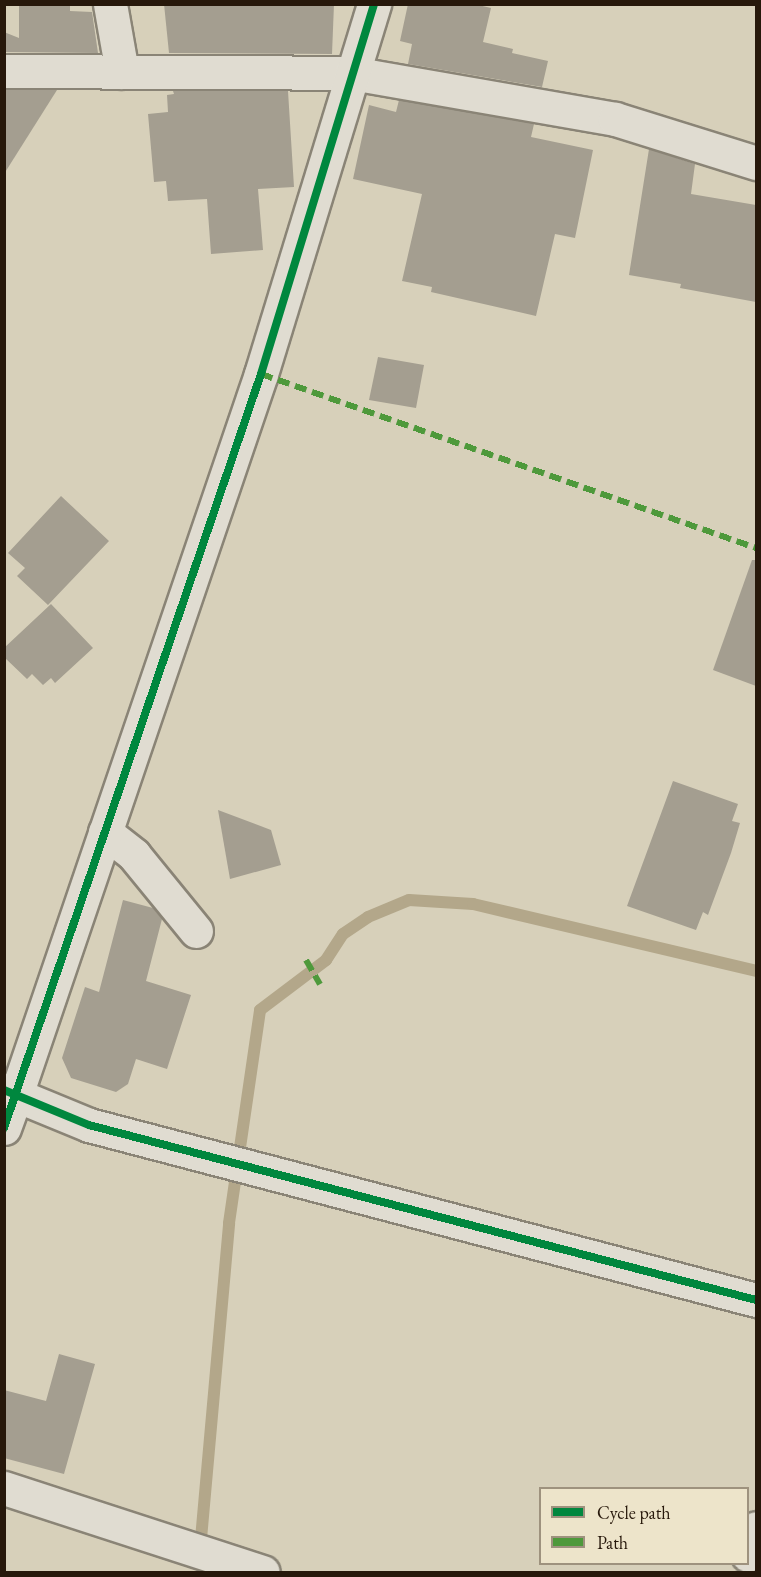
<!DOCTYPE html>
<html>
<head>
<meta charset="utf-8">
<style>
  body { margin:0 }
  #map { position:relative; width:761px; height:1577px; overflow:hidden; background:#d7d0ba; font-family:"EB Garamond",serif }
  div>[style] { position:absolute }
  .stream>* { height:12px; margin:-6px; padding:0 6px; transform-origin:6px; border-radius:6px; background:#b3a78a }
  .building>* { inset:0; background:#a49e90 }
  .roads { filter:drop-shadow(2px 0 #8a8476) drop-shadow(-2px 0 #8a8476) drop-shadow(0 2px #8a8476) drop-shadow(0 -2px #8a8476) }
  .minor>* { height:33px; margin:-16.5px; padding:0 16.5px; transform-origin:16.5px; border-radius:16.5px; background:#e0dcd1 }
  .tertiary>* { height:33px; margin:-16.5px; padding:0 16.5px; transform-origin:16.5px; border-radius:16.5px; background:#e0dcd1 }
  .quiet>* { height:6px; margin-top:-3px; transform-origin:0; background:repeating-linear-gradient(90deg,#4e993b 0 12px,transparent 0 18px) }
  .cycleway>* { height:8px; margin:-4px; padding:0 4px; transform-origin:4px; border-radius:4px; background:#00873e }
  span { translate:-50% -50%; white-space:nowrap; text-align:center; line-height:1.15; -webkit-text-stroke:6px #ede4ca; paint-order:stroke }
  .frame { position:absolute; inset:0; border:6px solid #27180b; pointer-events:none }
  .legend { position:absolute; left:539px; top:1487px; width:210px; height:78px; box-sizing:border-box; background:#ede4ca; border:2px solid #9e927e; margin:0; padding:8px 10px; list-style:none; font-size:18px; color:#27180b }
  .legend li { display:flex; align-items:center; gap:12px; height:30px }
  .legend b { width:30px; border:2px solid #9e927e }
</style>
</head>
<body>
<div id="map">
  <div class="stream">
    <i style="left:200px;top:1550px;width:328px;rotate:-84.9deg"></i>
    <i style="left:229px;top:1223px;width:215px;rotate:-81.7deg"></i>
    <i style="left:260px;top:1010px;width:83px;rotate:-37.1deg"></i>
    <i style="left:326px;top:960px;width:31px;rotate:-57deg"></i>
    <i style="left:343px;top:934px;width:30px;rotate:-34deg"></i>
    <i style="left:368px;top:917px;width:44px;rotate:-22.5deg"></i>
    <i style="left:409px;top:900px;width:64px;rotate:3.6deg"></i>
    <i style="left:473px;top:904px;width:291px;rotate:13.3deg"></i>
  </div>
  <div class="building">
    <i style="clip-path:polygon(19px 4px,70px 4px,70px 11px,92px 12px,98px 53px,4px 52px,4px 32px,19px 38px)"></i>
    <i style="clip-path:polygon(164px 4px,334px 4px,332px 54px,169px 53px)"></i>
    <i style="clip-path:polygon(408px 4px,474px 4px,491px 8px,483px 42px,513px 49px,512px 53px,548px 61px,542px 87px,408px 64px,412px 44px,400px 41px)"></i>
    <i style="clip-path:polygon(4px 90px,57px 90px,4px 174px)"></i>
    <i style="clip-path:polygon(173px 91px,288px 91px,294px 187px,258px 189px,263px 250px,211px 254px,207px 199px,168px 201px,166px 181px,154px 182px,148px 114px,168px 112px,167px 95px,174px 94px)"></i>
    <i style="clip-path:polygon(399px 100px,534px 124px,531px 137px,593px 150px,575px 238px,555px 234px,536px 316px,431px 292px,432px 287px,402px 281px,422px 194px,353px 179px,369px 105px,396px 112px)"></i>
    <i style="clip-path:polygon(649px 149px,695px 164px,691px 194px,756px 205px,756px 302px,680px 288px,681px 284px,629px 275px)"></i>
    <i style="clip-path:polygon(378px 357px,424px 365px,416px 408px,369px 400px)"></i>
    <i style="clip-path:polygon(61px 496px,109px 541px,48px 605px,17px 576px,25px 568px,8px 553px)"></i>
    <i style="clip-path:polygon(752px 560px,756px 560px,756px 686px,713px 670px)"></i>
    <i style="clip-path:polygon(51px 604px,93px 648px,55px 683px,51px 678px,43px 685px,32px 674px,27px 679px,4px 657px,4px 648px)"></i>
    <i style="clip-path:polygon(673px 781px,738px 804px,732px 821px,740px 823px,731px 853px,708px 915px,703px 912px,696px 930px,627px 906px)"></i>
    <i style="clip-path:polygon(218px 810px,271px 830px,281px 865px,230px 879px)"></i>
    <i style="clip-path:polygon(123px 900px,153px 908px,162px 919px,146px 981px,191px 995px,167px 1069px,136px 1059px,128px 1084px,116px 1092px,71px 1078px,62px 1058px,85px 987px,99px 992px)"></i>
    <i style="clip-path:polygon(59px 1354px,95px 1364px,64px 1474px,4px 1458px,4px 1390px,46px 1401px)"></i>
  </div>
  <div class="roads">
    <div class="minor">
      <i style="left:110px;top:4px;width:69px;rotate:80deg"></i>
      <i style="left:4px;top:71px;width:348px;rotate:0.3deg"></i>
      <i style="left:352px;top:73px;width:267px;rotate:9.9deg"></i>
      <i style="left:615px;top:119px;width:148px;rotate:17.3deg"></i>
      <i style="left:105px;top:832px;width:37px;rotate:38deg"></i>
      <i style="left:134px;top:855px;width:98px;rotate:50.8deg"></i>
      <i style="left:16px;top:1095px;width:761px;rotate:-71.23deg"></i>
      <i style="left:261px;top:374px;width:387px;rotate:-73deg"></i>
      <i style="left:4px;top:1488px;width:272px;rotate:18deg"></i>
      <i style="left:748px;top:1555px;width:28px;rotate:-73deg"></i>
    </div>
    <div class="tertiary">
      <i style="left:4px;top:1090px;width:92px;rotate:22.4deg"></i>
      <i style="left:89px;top:1125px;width:690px;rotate:14.7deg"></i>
      <i style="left:4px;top:1128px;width:35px;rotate:-70deg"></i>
    </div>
  </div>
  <div class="quiet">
    <i style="left:261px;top:374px;width:525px;rotate:19.37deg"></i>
    <i style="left:306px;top:960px;width:28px;rotate:60deg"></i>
  </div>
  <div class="cycleway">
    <i style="left:4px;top:1090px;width:92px;rotate:22.4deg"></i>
    <i style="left:89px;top:1125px;width:690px;rotate:14.7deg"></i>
    <i style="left:4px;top:1128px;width:797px;rotate:-71.18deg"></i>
    <i style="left:261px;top:374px;width:387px;rotate:-73deg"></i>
  </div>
  <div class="frame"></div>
  <ul class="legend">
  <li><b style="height:8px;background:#00873e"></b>Cycle path</li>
  <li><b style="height:8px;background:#4e993b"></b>Path</li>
  </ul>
</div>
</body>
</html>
